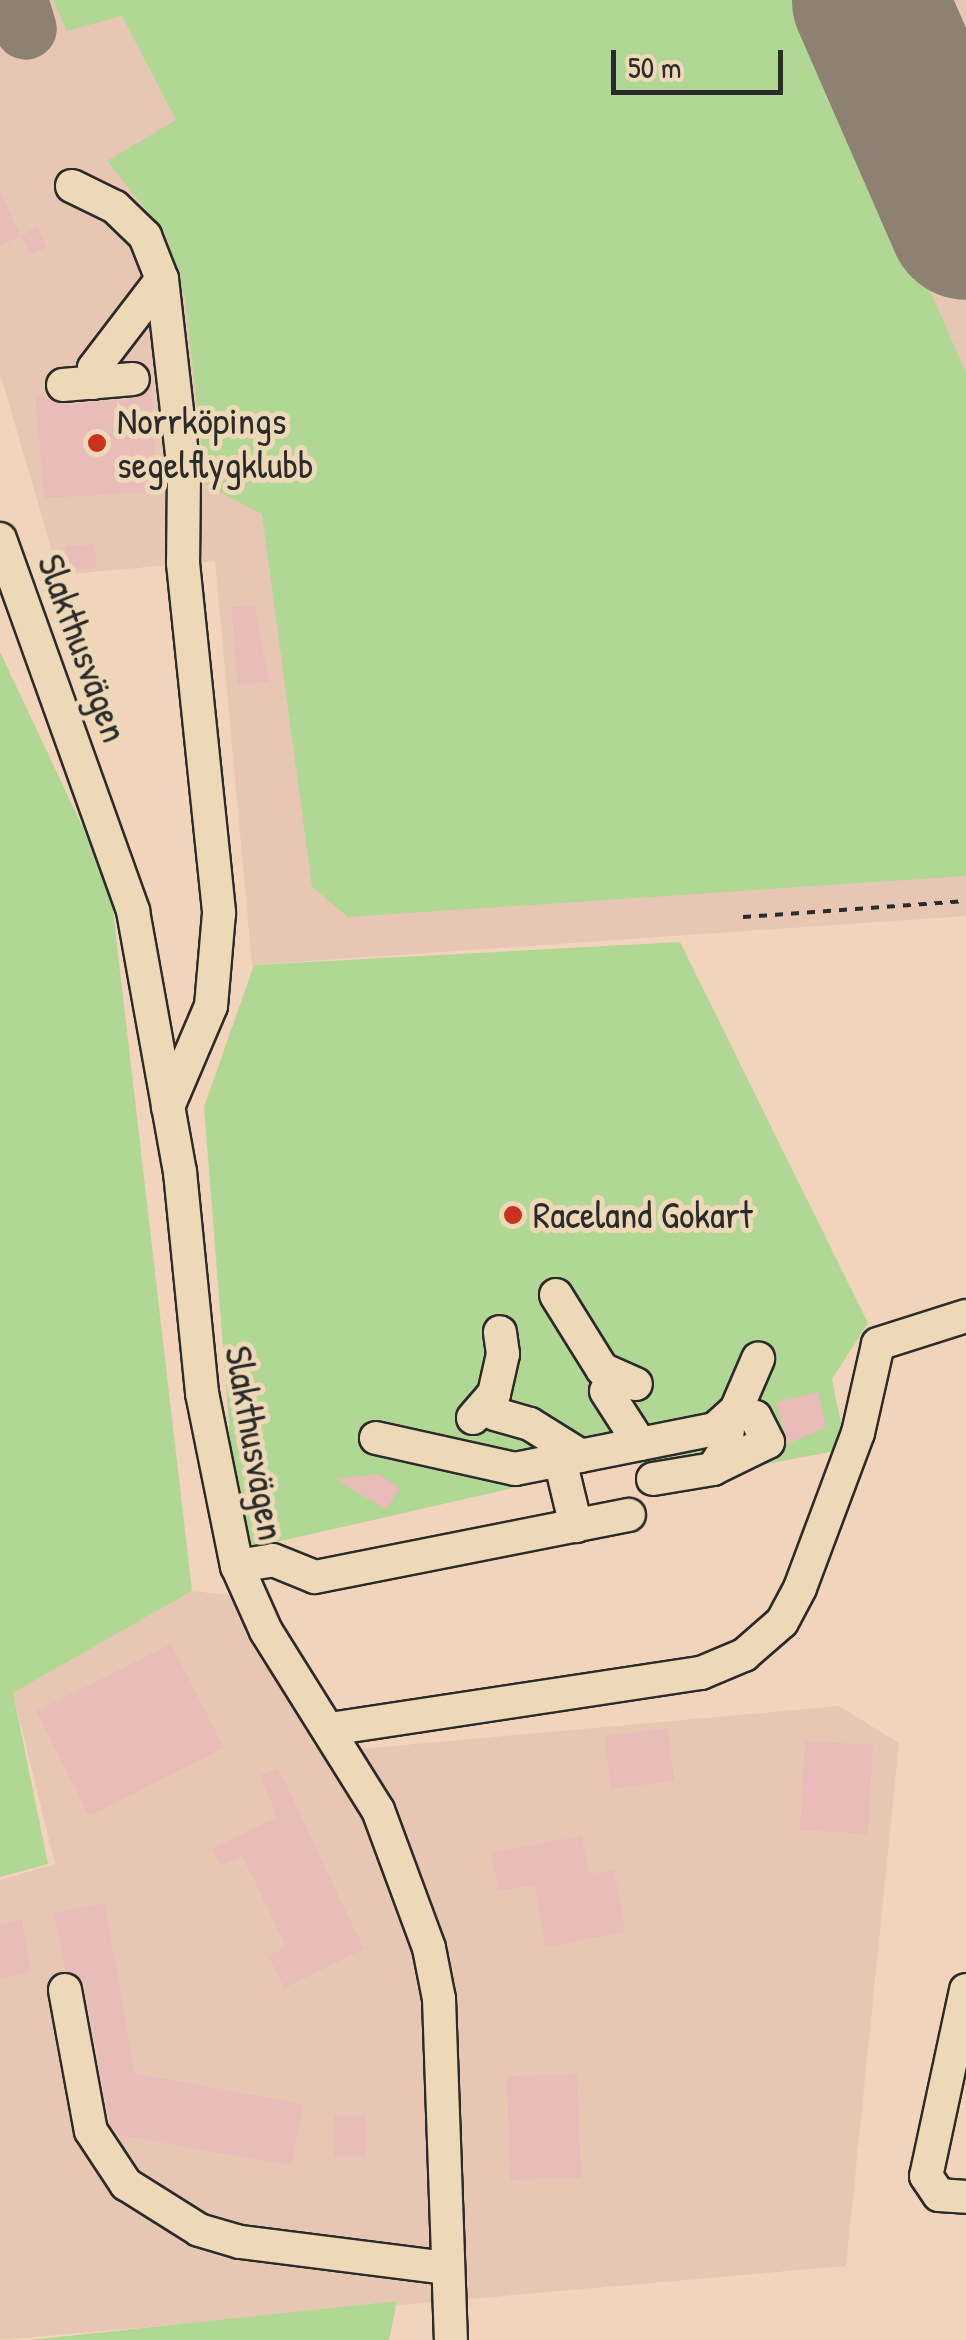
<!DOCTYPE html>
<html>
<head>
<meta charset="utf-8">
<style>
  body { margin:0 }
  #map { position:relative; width:966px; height:2340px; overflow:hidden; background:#f1d4bb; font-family:"Patrick Hand",sans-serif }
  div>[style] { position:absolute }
  .built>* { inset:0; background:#e7c7b4 }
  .green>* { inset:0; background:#b0d794 }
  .taxiway>* { height:62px; margin:-31px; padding:0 31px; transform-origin:31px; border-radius:31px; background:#8e8073 }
  .runway>* { height:155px; margin:-77.5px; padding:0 77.5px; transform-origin:77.5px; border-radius:77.5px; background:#8e8073 }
  .building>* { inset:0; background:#e9bcb9 }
  .path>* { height:4px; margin-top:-2px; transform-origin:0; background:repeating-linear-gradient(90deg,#2b2b2b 0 8px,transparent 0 16px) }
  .roads { filter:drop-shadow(2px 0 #2b2b2b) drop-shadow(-2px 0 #2b2b2b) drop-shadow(0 2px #2b2b2b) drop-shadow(0 -2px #2b2b2b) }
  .minor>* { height:32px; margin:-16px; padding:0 16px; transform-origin:16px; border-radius:16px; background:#edd9b7 }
  .dots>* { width:28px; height:28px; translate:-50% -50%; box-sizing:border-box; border:5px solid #edd9b7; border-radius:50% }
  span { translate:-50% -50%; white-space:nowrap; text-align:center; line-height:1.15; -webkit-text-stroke:10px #edd9b7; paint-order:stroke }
  .poi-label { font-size:38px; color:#2b2b2b }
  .left { translate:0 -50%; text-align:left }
  .street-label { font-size:38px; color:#2b2b2b }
  .scale { position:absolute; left:611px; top:50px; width:172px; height:45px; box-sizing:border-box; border:5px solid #2b2b2b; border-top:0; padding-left:12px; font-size:30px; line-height:35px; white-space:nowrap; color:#2b2b2b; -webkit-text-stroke:8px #edd9b7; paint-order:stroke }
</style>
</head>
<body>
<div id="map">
  <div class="built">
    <i style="clip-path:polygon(0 0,966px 0,966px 916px,252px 965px,215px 561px,59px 575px,0 373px)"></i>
    <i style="clip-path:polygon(192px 1591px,231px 1595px,315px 1747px,359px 1749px,839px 1706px,899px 1743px,846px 2266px,0 2340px,0 1880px,55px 1864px,13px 1693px)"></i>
  </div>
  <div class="green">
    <i style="clip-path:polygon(53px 0,804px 0,966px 373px,966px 876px,348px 917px,312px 887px,262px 514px,206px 485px,185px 298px,167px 236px,107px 161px,176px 120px,122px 16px,67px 31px)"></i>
    <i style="clip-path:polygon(0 652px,110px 885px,192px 1591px,13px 1693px,48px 1864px,0 1877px)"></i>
    <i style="clip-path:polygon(680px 942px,868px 1323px,832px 1379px,846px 1449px,702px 1476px,628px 1462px,250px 1548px,236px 1512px,204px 1107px,254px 965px)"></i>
    <i style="clip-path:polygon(397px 2301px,389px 2340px,30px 2340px)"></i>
  </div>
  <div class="taxiway">
    <i style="left:17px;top:0;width:30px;rotate:73deg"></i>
  </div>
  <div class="runway">
    <i style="left:869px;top:0;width:242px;rotate:66.4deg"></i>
  </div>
  <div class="building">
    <i style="clip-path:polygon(0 191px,21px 236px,0 246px)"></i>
    <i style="clip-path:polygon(37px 227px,47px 247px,31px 255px,21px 236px)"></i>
    <i style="clip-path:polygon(151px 388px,157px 492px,44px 498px,35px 395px,65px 405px,135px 399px)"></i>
    <i style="clip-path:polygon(95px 544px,96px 568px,67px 570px,65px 546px)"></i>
    <i style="clip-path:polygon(255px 606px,269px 682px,238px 685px,231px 607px)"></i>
    <i style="clip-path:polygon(818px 1392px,826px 1427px,788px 1444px,776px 1402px)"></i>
    <i style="clip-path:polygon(378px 1474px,400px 1488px,386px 1510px,336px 1479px)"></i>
    <i style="clip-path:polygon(171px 1644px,224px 1748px,89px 1816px,36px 1711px)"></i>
    <i style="clip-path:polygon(668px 1728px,674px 1781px,611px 1789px,604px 1736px)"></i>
    <i style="clip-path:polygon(805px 1741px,873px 1745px,868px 1834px,800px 1830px)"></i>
    <i style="clip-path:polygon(278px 1768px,364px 1949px,284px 1988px,268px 1956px,286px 1947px,242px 1856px,221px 1866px,212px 1849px,277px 1817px,260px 1775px)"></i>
    <i style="clip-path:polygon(582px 1836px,589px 1874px,614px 1870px,625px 1932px,546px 1947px,534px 1885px,498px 1891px,491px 1852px)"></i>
    <i style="clip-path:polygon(105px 1903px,134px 2073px,303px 2104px,292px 2166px,118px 2135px,110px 2123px,85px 1986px,66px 1971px,54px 1913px)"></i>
    <i style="clip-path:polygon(22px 1920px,31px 1972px,0 1978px,0 1924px)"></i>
    <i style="clip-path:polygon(577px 2074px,581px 2178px,510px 2180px,507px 2076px)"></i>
    <i style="clip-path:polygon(334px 2115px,366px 2115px,366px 2157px,334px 2157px)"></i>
  </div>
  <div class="path">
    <i style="left:743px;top:917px;width:224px;rotate:-4.1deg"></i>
  </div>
  <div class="roads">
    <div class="minor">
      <i style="left:72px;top:186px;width:48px;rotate:26deg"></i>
      <i style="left:115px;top:207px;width:42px;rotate:44deg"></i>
      <i style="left:145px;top:236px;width:46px;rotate:68.4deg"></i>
      <i style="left:162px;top:279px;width:195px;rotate:83.5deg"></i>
      <i style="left:184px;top:473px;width:90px;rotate:90.6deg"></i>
      <i style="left:183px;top:563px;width:352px;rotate:84.1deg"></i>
      <i style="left:219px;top:913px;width:93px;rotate:94.9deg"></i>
      <i style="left:211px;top:1006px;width:110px;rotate:113.1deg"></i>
      <i style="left:93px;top:383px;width:15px;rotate:-86deg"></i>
      <i style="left:94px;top:368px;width:112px;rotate:-52.6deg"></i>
      <i style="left:63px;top:385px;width:70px;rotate:-4.9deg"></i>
      <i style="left:0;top:539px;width:395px;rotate:70.3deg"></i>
      <i style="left:133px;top:911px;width:265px;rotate:79.8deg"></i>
      <i style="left:180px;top:1172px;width:222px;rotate:84.3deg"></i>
      <i style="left:202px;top:1393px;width:177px;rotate:78.6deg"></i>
      <i style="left:237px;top:1566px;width:71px;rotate:66deg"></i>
      <i style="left:266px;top:1631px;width:211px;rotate:58deg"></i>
      <i style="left:378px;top:1810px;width:147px;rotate:69.7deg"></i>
      <i style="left:429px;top:1948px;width:52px;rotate:78.9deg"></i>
      <i style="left:439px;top:1999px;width:341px;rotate:88deg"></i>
      <i style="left:556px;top:1295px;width:87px;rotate:58.1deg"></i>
      <i style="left:602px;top:1369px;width:37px;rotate:24deg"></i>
      <i style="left:606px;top:1391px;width:63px;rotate:57.3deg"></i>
      <i style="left:495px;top:1414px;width:36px;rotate:16deg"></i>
      <i style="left:530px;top:1424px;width:60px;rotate:32.1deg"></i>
      <i style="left:473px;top:1418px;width:32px;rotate:-49deg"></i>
      <i style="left:494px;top:1394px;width:41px;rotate:-77.3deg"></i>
      <i style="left:503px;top:1354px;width:22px;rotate:-98deg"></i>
      <i style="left:376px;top:1438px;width:142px;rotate:12.6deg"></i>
      <i style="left:515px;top:1469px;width:204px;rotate:-11.3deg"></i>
      <i style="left:715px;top:1429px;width:28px;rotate:-42deg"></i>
      <i style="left:736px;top:1410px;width:56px;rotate:-66.7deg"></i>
      <i style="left:560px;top:1460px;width:68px;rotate:76.4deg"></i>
      <i style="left:713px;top:1469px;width:61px;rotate:-26.1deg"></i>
      <i style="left:768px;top:1442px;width:28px;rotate:-117deg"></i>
      <i style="left:755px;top:1417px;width:20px;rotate:-160deg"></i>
      <i style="left:653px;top:1479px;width:61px;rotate:-9.5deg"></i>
      <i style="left:713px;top:1469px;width:25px;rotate:-58deg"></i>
      <i style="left:726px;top:1448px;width:27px;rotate:-84deg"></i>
      <i style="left:237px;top:1566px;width:36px;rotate:-9deg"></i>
      <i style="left:273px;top:1560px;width:45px;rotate:22deg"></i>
      <i style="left:315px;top:1577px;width:320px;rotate:-11.2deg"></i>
      <i style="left:330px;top:1729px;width:375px;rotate:-8.6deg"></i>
      <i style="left:701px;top:1673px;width:47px;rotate:-22.7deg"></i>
      <i style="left:744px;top:1655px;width:50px;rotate:-41deg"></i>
      <i style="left:782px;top:1622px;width:38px;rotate:-62deg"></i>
      <i style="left:800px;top:1588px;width:165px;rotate:-69.5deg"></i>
      <i style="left:858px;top:1433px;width:91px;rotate:-77.3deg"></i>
      <i style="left:878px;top:1344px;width:92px;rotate:-17.7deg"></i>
      <i style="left:65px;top:1990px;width:143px;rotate:79.6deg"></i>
      <i style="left:91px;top:2131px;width:64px;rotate:56.6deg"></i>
      <i style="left:126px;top:2184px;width:86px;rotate:32.2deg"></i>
      <i style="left:199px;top:2230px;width:43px;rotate:16.3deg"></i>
      <i style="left:240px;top:2242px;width:209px;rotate:7.2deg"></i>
      <i style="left:966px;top:1990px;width:190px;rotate:102.1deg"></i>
      <i style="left:926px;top:2176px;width:23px;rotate:56deg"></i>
      <i style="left:939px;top:2195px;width:27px;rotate:4deg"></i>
    </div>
  </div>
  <div class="dots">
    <i style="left:97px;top:443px;background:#c8321e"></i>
    <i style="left:513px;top:1215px;background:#c8321e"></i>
  </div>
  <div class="poi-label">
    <span class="left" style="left:117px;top:443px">Norrköpings<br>segelflygklubb</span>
    <span class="left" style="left:533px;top:1215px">Raceland Gokart</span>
  </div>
  <div class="street-label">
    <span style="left:83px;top:648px;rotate:70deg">Slakthusvägen</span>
    <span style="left:255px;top:1443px;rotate:80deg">Slakthusvägen</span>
  </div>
  <div class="scale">50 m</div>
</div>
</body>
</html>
